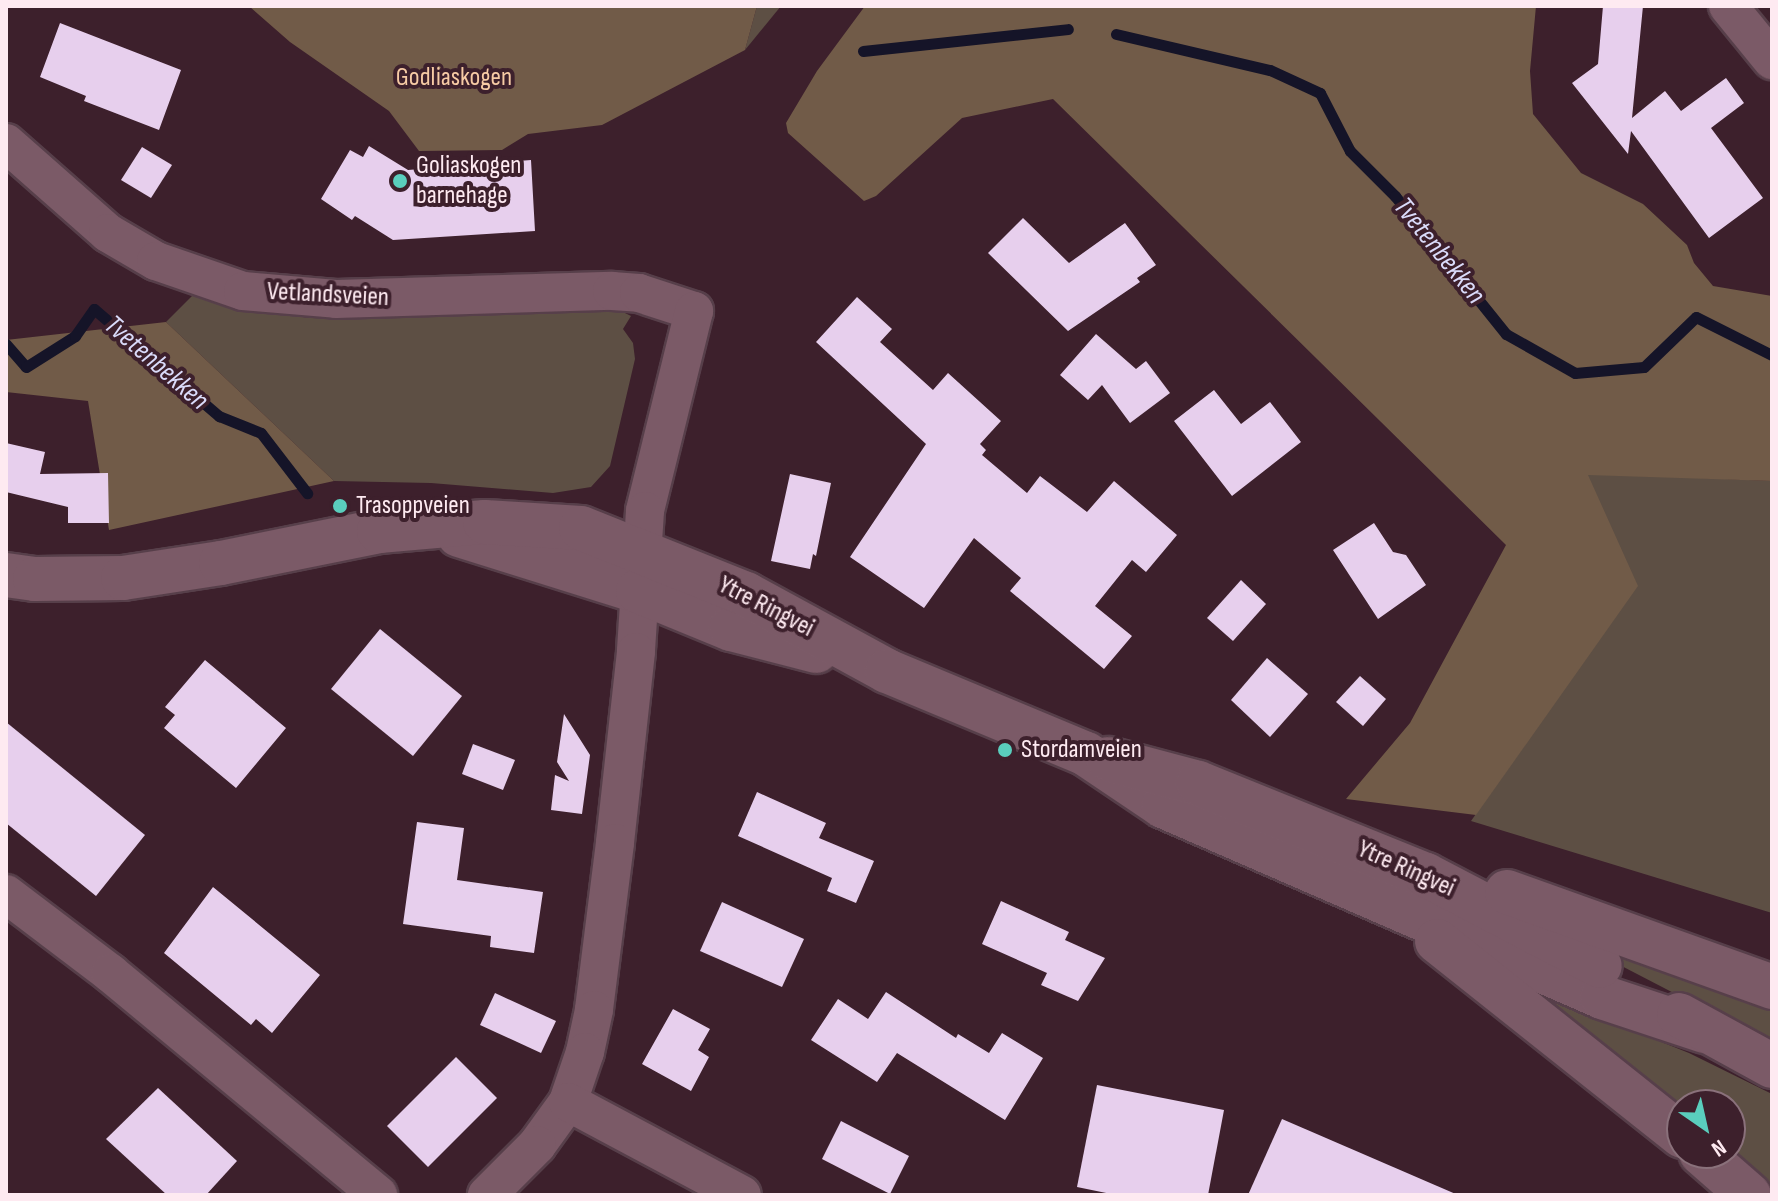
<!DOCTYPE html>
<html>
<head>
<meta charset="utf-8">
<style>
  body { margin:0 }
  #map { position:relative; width:1778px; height:1201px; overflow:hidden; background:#3d202c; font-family:"Sofia Sans Condensed",sans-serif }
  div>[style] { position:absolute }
  .green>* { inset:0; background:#5d4f44 }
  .forest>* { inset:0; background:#715b48 }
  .stream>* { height:11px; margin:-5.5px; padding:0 5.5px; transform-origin:5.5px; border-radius:5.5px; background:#151428 }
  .building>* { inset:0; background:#e7cfed }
  .roads { filter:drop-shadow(2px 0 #573f4a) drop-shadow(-2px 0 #573f4a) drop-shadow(0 2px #573f4a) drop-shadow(0 -2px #573f4a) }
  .minor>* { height:38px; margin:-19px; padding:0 19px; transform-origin:19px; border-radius:19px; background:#7b5a67 }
  .secondary>* { height:44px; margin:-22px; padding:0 22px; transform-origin:22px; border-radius:22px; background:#7b5a67 }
  .dots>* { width:22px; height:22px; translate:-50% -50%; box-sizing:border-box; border:4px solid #3d202c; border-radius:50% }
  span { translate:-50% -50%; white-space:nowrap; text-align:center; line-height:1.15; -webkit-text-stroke:8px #3d202c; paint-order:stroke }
  .park-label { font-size:26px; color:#f7cba5 }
  .poi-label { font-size:26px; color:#feeaf1 }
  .left { translate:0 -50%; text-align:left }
  .street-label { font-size:26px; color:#feeaf1 }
  .water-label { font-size:28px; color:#dadbfa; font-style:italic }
  .frame { position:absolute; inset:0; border:8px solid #feeaf1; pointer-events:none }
  .north { position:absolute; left:1666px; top:1089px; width:80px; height:80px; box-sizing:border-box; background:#3d202c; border:2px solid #8a717b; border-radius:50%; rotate:146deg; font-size:22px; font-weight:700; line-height:32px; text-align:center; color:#feeaf1 }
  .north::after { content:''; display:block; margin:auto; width:28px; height:36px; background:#5acebd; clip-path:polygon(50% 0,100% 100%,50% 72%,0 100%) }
</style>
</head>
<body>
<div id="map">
  <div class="green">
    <i style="clip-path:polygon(757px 6px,781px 6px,745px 50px)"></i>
    <i style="clip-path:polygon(196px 292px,278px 314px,311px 318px,369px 319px,560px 310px,623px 312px,631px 316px,623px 329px,633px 343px,635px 359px,610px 466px,591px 487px,553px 493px,431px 483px,334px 481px,166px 322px)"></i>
    <i style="clip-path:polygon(1583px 473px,1772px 481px,1772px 913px,1471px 821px,1637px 586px)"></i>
    <i style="clip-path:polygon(1585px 947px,1624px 954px,1772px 1009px,1772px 1044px)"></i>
    <i style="clip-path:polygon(1537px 992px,1689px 1053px,1772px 1094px,1772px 1195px,1730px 1153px,1730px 1105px,1682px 1105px,1682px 1115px,1534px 998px)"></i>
  </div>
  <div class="forest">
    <i style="clip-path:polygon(249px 6px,757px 6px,745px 50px,602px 125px,528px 134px,502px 150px,419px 151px,389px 111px,290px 42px)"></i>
    <i style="clip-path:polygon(865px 6px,1536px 6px,1530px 71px,1533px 114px,1581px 173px,1643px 204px,1687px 245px,1694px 263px,1713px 286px,1772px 296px,1772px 481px,1588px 475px,1638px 586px,1476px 815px,1346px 799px,1410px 723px,1506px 545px,1053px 99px,962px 118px,876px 196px,864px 201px,788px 133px,786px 123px,817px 71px)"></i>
    <i style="clip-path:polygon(166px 322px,334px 481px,109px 530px,88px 401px,6px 392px,6px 340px)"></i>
  </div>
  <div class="stream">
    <i style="left:1116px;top:34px;width:158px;rotate:13.2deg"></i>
    <i style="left:1270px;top:70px;width:55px;rotate:24.7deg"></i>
    <i style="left:1320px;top:93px;width:65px;rotate:62.7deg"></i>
    <i style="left:1350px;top:151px;width:64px;rotate:45deg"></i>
    <i style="left:1395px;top:196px;width:177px;rotate:51.2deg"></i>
    <i style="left:1506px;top:334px;width:79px;rotate:29.5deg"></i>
    <i style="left:1575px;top:373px;width:69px;rotate:-5deg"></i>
    <i style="left:1644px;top:367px;width:72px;rotate:-43.9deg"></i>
    <i style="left:1696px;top:317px;width:85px;rotate:26.6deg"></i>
    <i style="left:863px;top:51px;width:206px;rotate:-6.1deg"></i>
    <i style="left:6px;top:344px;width:30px;rotate:49deg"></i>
    <i style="left:26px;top:367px;width:58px;rotate:-32.3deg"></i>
    <i style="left:75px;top:336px;width:33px;rotate:-55deg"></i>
    <i style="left:94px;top:309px;width:165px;rotate:40.6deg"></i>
    <i style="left:219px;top:416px;width:45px;rotate:22deg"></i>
    <i style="left:261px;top:433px;width:76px;rotate:52.5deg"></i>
  </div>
  <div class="building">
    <i style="clip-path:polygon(1603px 6px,1643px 6px,1632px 118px,1665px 91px,1681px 111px,1726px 78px,1744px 103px,1711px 128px,1763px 198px,1709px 238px,1631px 131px,1628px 154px,1572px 83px,1598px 64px)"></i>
    <i style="clip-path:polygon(60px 23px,181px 70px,159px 130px,84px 101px,86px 96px,40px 77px)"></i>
    <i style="clip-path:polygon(369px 146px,408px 170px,531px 160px,535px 231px,393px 240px,355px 216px,352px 220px,321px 199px,350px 150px,363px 157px)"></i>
    <i style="clip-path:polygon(142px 147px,172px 165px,151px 198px,121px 180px)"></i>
    <i style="clip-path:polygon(1023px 218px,1069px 263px,1125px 223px,1156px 265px,1137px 278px,1140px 282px,1068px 331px,988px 253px)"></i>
    <i style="clip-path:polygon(857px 297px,892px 329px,880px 342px,933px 390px,948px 373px,1001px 421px,980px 444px,986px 450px,982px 455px,1027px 493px,1040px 476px,1087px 512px,1114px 481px,1177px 535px,1146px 572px,1132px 560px,1095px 606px,1132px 636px,1104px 669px,1010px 591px,1021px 578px,974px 538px,924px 608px,850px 557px,926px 444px,816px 342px)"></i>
    <i style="clip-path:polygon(1096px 334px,1136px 369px,1146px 361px,1170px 393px,1130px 423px,1102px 385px,1088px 400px,1060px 375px)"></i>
    <i style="clip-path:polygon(1214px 390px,1241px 424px,1270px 402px,1301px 442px,1232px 496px,1174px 421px)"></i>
    <i style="clip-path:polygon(6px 443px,45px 452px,40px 474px,108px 473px,109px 523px,68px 523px,68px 507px,6px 492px)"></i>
    <i style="clip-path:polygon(790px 474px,831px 483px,816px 556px,813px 554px,810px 569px,771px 561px)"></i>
    <i style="clip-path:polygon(1374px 523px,1393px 552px,1406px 555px,1426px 585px,1378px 619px,1333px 550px)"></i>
    <i style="clip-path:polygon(1241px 580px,1266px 604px,1233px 641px,1207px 618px)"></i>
    <i style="clip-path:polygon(380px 629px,462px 696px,413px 756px,331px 689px)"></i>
    <i style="clip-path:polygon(1267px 658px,1308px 694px,1270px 737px,1231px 700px)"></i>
    <i style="clip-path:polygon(205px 660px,286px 728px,236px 788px,164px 728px,175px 715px,165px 707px)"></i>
    <i style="clip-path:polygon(1360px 676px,1386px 699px,1363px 726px,1336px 702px)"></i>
    <i style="clip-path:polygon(564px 714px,590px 755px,582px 814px,551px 810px,555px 775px,569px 781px,557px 762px)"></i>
    <i style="clip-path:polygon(6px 722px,145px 835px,96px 896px,6px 823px)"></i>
    <i style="clip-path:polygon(473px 744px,515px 760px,503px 790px,462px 774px)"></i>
    <i style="clip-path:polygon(757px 792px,826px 823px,819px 838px,874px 861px,856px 903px,827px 891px,832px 878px,738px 836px)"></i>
    <i style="clip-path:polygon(417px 822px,464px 828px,457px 880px,543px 892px,534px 953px,490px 947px,491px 936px,403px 924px)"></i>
    <i style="clip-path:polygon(213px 887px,320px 975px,272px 1033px,256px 1019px,251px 1025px,164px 953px)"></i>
    <i style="clip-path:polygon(1001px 901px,1069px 932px,1065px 940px,1105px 958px,1078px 1001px,1041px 985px,1047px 973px,982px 944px)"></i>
    <i style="clip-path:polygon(722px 902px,804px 939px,782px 987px,700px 951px)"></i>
    <i style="clip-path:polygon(886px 992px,956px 1038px,958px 1034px,989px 1053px,1002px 1033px,1043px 1058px,1005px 1120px,897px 1053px,877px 1082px,811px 1040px,838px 999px,868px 1019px)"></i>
    <i style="clip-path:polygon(495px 993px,556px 1021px,541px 1053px,480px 1025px)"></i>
    <i style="clip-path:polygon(673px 1009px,710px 1029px,698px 1050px,709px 1057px,691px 1091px,642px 1064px)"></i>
    <i style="clip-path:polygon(456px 1057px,497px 1098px,428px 1167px,387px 1126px)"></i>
    <i style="clip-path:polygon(1097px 1085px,1224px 1110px,1208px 1195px,1116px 1195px,1077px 1187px)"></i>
    <i style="clip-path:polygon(158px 1088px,237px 1161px,206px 1195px,167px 1195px,106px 1139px)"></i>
    <i style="clip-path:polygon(1282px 1119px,1458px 1195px,1248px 1195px)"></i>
    <i style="clip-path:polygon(841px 1121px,909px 1156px,890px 1194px,822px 1159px)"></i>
  </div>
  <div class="roads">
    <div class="minor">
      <i style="left:1728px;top:6px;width:70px;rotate:50.8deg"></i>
      <i style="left:6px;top:143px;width:136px;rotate:41.4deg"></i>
      <i style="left:108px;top:233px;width:56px;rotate:30.3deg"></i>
      <i style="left:156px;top:261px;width:92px;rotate:19deg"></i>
      <i style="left:243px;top:291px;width:93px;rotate:4.9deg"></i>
      <i style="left:336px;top:299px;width:276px;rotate:-1.7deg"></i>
      <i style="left:612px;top:291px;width:27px;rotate:4deg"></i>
      <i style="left:639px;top:293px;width:58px;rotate:18.1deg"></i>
      <i style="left:694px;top:311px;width:206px;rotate:103.8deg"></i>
      <i style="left:645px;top:511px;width:141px;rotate:93.7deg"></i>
      <i style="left:636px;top:652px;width:192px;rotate:96.3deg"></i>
      <i style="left:615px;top:843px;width:168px;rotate:97.2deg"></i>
      <i style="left:594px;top:1010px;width:43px;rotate:102.1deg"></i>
      <i style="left:585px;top:1052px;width:53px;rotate:108.8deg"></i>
      <i style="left:568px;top:1102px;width:53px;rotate:125.8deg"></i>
      <i style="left:537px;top:1145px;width:71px;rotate:135deg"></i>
      <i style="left:6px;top:894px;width:131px;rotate:37.2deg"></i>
      <i style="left:110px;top:973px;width:348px;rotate:39.6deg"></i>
      <i style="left:568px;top:1102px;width:197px;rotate:28.1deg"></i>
    </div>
    <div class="secondary">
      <i style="left:459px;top:535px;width:188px;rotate:17.4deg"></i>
      <i style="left:638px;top:591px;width:100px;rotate:22.2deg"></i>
      <i style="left:731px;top:629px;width:88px;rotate:14.5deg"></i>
      <i style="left:6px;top:575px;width:29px;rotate:8deg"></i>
      <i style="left:35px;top:579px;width:88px;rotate:-0.7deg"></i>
      <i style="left:123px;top:578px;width:99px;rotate:-8.7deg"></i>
      <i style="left:221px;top:563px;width:161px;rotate:-11.4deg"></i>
      <i style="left:379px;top:531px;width:106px;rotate:-4.9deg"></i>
      <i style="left:485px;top:522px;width:96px;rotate:3.6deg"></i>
      <i style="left:581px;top:528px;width:178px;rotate:21.8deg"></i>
      <i style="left:746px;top:594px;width:161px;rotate:28.6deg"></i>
      <i style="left:887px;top:671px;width:216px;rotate:22.6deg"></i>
      <i style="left:1086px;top:754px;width:93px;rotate:34deg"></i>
      <i style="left:1163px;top:806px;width:479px;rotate:23.5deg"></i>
      <i style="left:1602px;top:997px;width:108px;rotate:18.3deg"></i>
      <i style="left:1108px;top:759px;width:93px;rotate:14.9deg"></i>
      <i style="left:1198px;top:783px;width:246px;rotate:22deg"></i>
      <i style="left:1426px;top:875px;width:196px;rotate:27.6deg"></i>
      <i style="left:1507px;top:892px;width:282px;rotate:19.7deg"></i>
      <i style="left:1437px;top:941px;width:313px;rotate:38.5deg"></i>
      <i style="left:1679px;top:1015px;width:106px;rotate:28.7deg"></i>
      <i style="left:1701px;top:1153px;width:64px;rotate:41.2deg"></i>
    </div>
  </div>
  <div class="dots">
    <i style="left:400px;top:181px;background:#5acebd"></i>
    <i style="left:340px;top:506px;background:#5acebd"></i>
    <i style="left:1005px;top:750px;background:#5acebd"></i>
  </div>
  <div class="park-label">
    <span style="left:454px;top:78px">Godliaskogen</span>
  </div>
  <div class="poi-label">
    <span class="left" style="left:416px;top:181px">Goliaskogen<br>barnehage</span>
    <span class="left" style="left:356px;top:506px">Trasoppveien</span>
    <span class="left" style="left:1021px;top:750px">Stordamveien</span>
  </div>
  <div class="street-label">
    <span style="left:328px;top:295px;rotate:3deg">Vetlandsveien</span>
    <span style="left:766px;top:607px;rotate:27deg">Ytre Ringvei</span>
    <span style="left:1406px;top:869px;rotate:24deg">Ytre Ringvei</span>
  </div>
  <div class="water-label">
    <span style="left:1439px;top:251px;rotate:51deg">Tvetenbekken</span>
    <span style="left:156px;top:363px;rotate:41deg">Tvetenbekken</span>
  </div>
  <div class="frame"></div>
  <div class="north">N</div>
</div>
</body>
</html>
